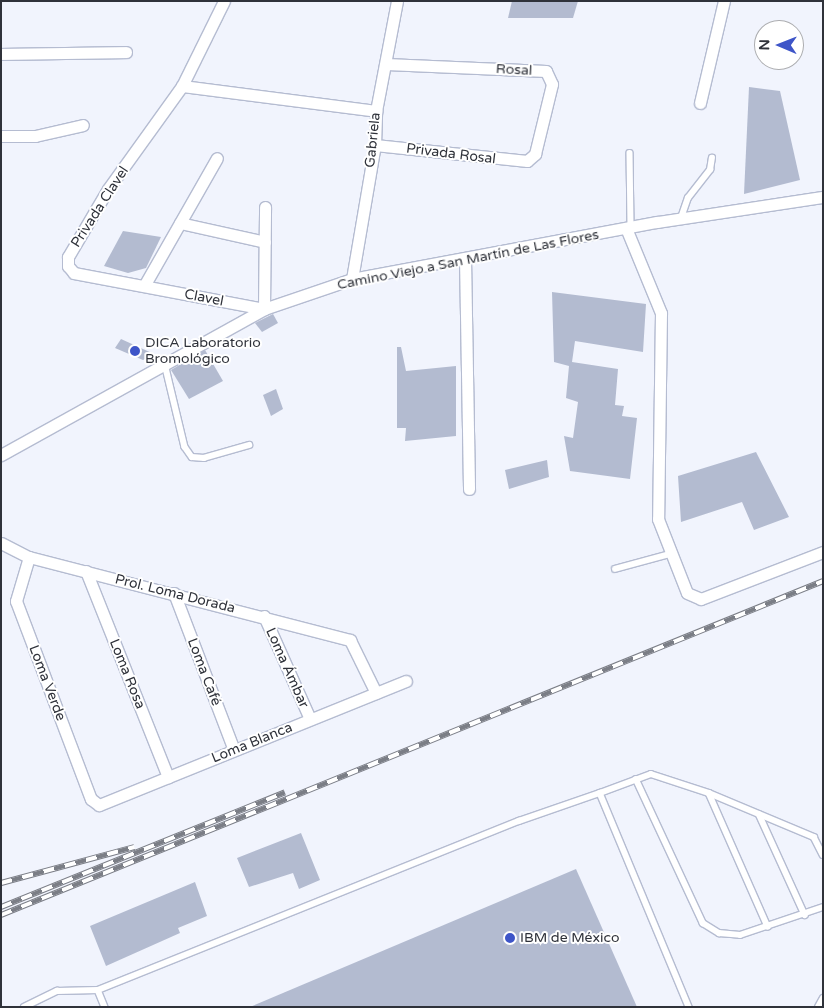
<!DOCTYPE html>
<html>
<head>
<meta charset="utf-8">
<style>
  body { margin:0 }
  #map { position:relative; width:824px; height:1008px; overflow:hidden; background:#f1f4fd; font-family:"Varela Round",sans-serif }
  div>[style] { position:absolute }
  .building>* { inset:0; background:#b3bbd0 }
  .roads { filter:drop-shadow(1px 0 #b5bcd1) drop-shadow(-1px 0 #b5bcd1) drop-shadow(0 1px #b5bcd1) drop-shadow(0 -1px #b5bcd1) }
  .lane>* { height:5.5px; margin:-2.75px; padding:0 2.75px; transform-origin:2.75px; border-radius:2.75px; background:#fff }
  .street>* { height:11px; margin:-5.5px; padding:0 5.5px; transform-origin:5.5px; border-radius:5.5px; background:#fff }
  .rail>* { height:5.5px; margin-top:-2.75px; transform-origin:0; background:repeating-linear-gradient(90deg,#fff 0 11px,#7b7e86 0 22px); box-sizing:border-box; border-block:1px solid #7b7e86 }
  .dots>* { width:14px; height:14px; translate:-50% -50%; box-sizing:border-box; border:2px solid #fff; border-radius:50% }
  span { translate:-50% -50%; white-space:nowrap; text-align:center; line-height:1.15; -webkit-text-stroke:4px #fff; paint-order:stroke }
  .street-label { font-size:14px; color:#2f323a }
  .poi-label { font-size:14px; color:#2f323a }
  .left { translate:0 -50%; text-align:left }
  .frame { position:absolute; inset:0; border:2px solid #2f323a; pointer-events:none }
  .north { position:absolute; left:754px; top:20px; width:50px; height:50px; box-sizing:border-box; background:#fff; border:1px solid #acadb0; border-radius:50%; rotate:271deg; font-size:14px; font-weight:700; line-height:20px; text-align:center; color:#2f323a }
  .north::after { content:''; display:block; margin:auto; width:18px; height:22px; background:#3e55c8; clip-path:polygon(50% 0,100% 100%,50% 72%,0 100%) }
</style>
</head>
<body>
<div id="map">
  <div class="building">
    <i style="clip-path:polygon(512px 1px,578px 1px,573px 18px,508px 18px)"></i>
    <i style="clip-path:polygon(749px 87px,780px 91px,800px 180px,744px 194px)"></i>
    <i style="clip-path:polygon(123px 231px,161px 237px,146px 268px,128px 273px,104px 266px)"></i>
    <i style="clip-path:polygon(552px 292px,646px 304px,643px 352px,575px 341px,572px 362px,618px 369px,615px 405px,624px 406px,622px 416px,637px 418px,630px 479px,570px 471px,564px 436px,573px 438px,578px 402px,566px 398px,569px 366px,554px 362px)"></i>
    <i style="clip-path:polygon(273px 314px,278px 323px,262px 332px,255px 323px)"></i>
    <i style="clip-path:polygon(121px 339px,154px 354px,143px 360px,115px 348px)"></i>
    <i style="clip-path:polygon(397px 347px,401px 347px,406px 371px,456px 366px,456px 436px,405px 441px,406px 428px,397px 428px)"></i>
    <i style="clip-path:polygon(205px 350px,223px 381px,189px 399px,171px 370px)"></i>
    <i style="clip-path:polygon(276px 389px,283px 409px,271px 416px,263px 395px)"></i>
    <i style="clip-path:polygon(756px 452px,789px 517px,754px 530px,742px 502px,681px 522px,678px 476px)"></i>
    <i style="clip-path:polygon(547px 460px,549px 477px,509px 489px,505px 470px)"></i>
    <i style="clip-path:polygon(301px 833px,320px 880px,299px 889px,293px 873px,249px 887px,237px 858px)"></i>
    <i style="clip-path:polygon(576px 869px,637px 1007px,250px 1007px)"></i>
    <i style="clip-path:polygon(195px 882px,207px 916px,178px 928px,180px 933px,106px 966px,90px 926px)"></i>
  </div>
  <div class="roads">
    <div class="lane">
      <i style="left:630px;top:153px;width:75px;rotate:89.2deg"></i>
      <i style="left:681px;top:218px;width:21px;rotate:-71deg"></i>
      <i style="left:688px;top:198px;width:36px;rotate:-52deg"></i>
      <i style="left:710px;top:170px;width:12px;rotate:-81deg"></i>
      <i style="left:165px;top:364px;width:85px;rotate:76.5deg"></i>
      <i style="left:185px;top:447px;width:12px;rotate:55deg"></i>
      <i style="left:192px;top:457px;width:12px;rotate:5deg"></i>
      <i style="left:204px;top:458px;width:47px;rotate:-16.1deg"></i>
      <i style="left:615px;top:569px;width:57px;rotate:-15.3deg"></i>
      <i style="left:636px;top:779px;width:159px;rotate:65deg"></i>
      <i style="left:703px;top:923px;width:19px;rotate:32deg"></i>
      <i style="left:719px;top:933px;width:21px;rotate:5deg"></i>
      <i style="left:740px;top:935px;width:88px;rotate:-18.6deg"></i>
      <i style="left:600px;top:793px;width:54px;rotate:-20.4deg"></i>
      <i style="left:651px;top:774px;width:61px;rotate:18.1deg"></i>
      <i style="left:709px;top:793px;width:114px;rotate:22.7deg"></i>
      <i style="left:814px;top:837px;width:20px;rotate:63deg"></i>
      <i style="left:709px;top:793px;width:146px;rotate:66.2deg"></i>
      <i style="left:759px;top:814px;width:111px;rotate:65.5deg"></i>
      <i style="left:98px;top:990px;width:18px;rotate:68deg"></i>
      <i style="left:24px;top:1007px;width:37px;rotate:-26deg"></i>
      <i style="left:57px;top:991px;width:41px;rotate:-1.4deg"></i>
      <i style="left:98px;top:990px;width:454px;rotate:-21.9deg"></i>
      <i style="left:519px;top:821px;width:86px;rotate:-19.1deg"></i>
      <i style="left:600px;top:793px;width:232px;rotate:67.4deg"></i>
      <i style="left:818px;top:1007px;width:10px;rotate:-61deg"></i>
    </div>
    <div class="street">
      <i style="left:224px;top:1px;width:95px;rotate:116.3deg"></i>
      <i style="left:182px;top:86px;width:127px;rotate:125.7deg"></i>
      <i style="left:108px;top:189px;width:79px;rotate:120.5deg"></i>
      <i style="left:68px;top:257px;width:9px;rotate:90deg"></i>
      <i style="left:68px;top:266px;width:9px;rotate:49deg"></i>
      <i style="left:74px;top:273px;width:193px;rotate:10.7deg"></i>
      <i style="left:264px;top:309px;width:102px;rotate:-89.4deg"></i>
      <i style="left:1px;top:54px;width:125px;rotate:-0.9deg"></i>
      <i style="left:182px;top:86px;width:196px;rotate:7.3deg"></i>
      <i style="left:700px;top:103px;width:105px;rotate:-76.8deg"></i>
      <i style="left:1px;top:136px;width:34px"></i>
      <i style="left:35px;top:136px;width:49px;rotate:-12.9deg"></i>
      <i style="left:375px;top:145px;width:153px;rotate:6deg"></i>
      <i style="left:527px;top:161px;width:11px;rotate:-41deg"></i>
      <i style="left:535px;top:154px;width:72px;rotate:-76.3deg"></i>
      <i style="left:552px;top:84px;width:14px;rotate:-115deg"></i>
      <i style="left:546px;top:71px;width:160px;rotate:-177.5deg"></i>
      <i style="left:180px;top:223px;width:87px;rotate:12.6deg"></i>
      <i style="left:626px;top:228px;width:92px;rotate:67.6deg"></i>
      <i style="left:661px;top:313px;width:206px;rotate:90.8deg"></i>
      <i style="left:658px;top:519px;width:79px;rotate:68.6deg"></i>
      <i style="left:687px;top:593px;width:15px;rotate:23deg"></i>
      <i style="left:701px;top:599px;width:131px;rotate:-21.1deg"></i>
      <i style="left:465px;top:258px;width:231px;rotate:89deg"></i>
      <i style="left:352px;top:279px;width:136px;rotate:-80.3deg"></i>
      <i style="left:375px;top:145px;width:34px;rotate:-88deg"></i>
      <i style="left:376px;top:111px;width:112px;rotate:-79.2deg"></i>
      <i style="left:144px;top:286px;width:147px;rotate:-60.3deg"></i>
      <i style="left:1px;top:455px;width:301px;rotate:-29deg"></i>
      <i style="left:264px;top:309px;width:93px;rotate:-18.8deg"></i>
      <i style="left:352px;top:279px;width:310px;rotate:-10.6deg"></i>
      <i style="left:657px;top:222px;width:168px;rotate:-8.6deg"></i>
      <i style="left:1px;top:543px;width:31px;rotate:27deg"></i>
      <i style="left:29px;top:557px;width:332px;rotate:14.5deg"></i>
      <i style="left:350px;top:640px;width:59px;rotate:63.9deg"></i>
      <i style="left:29px;top:557px;width:46px;rotate:106.5deg"></i>
      <i style="left:16px;top:601px;width:212px;rotate:69.3deg"></i>
      <i style="left:91px;top:799px;width:10px;rotate:37deg"></i>
      <i style="left:99px;top:805px;width:331px;rotate:-22deg"></i>
      <i style="left:86px;top:571px;width:222px;rotate:68.3deg"></i>
      <i style="left:174px;top:593px;width:168px;rotate:69.1deg"></i>
      <i style="left:264px;top:616px;width:113px;rotate:65.9deg"></i>
    </div>
  </div>
  <div class="rail">
    <i style="left:1px;top:883px;width:138px;rotate:-15.1deg"></i>
    <i style="left:1px;top:907px;width:306px;rotate:-22deg"></i>
    <i style="left:1px;top:915px;width:887px;rotate:-22.11deg"></i>
  </div>
  <div class="dots">
    <i style="left:135px;top:351px;background:#3e55c8"></i>
    <i style="left:510px;top:938px;background:#3e55c8"></i>
  </div>
  <div class="street-label">
    <span style="left:514px;top:70px;rotate:3deg">Rosal</span>
    <span style="left:373px;top:140px;rotate:-84deg">Gabriela</span>
    <span style="left:451px;top:154px;rotate:7deg">Privada Rosal</span>
    <span style="left:100px;top:207px;rotate:-57deg">Privada Clavel</span>
    <span style="left:468px;top:260px;rotate:-11deg">Camino Viejo a San Martín de Las Flores</span>
    <span style="left:204px;top:298px;rotate:11deg">Clavel</span>
    <span style="left:175px;top:594px;rotate:14deg">Prol. Loma Dorada</span>
    <span style="left:287px;top:668px;rotate:66deg">Loma Ámbar</span>
    <span style="left:204px;top:672px;rotate:69deg">Loma Café</span>
    <span style="left:127px;top:674px;rotate:68deg">Loma Rosa</span>
    <span style="left:47px;top:683px;rotate:69deg">Loma Verde</span>
    <span style="left:252px;top:743px;rotate:-22deg">Loma Blanca</span>
  </div>
  <div class="poi-label">
    <span class="left" style="left:145px;top:351px">DICA Laboratorio<br>Bromológico</span>
    <span class="left" style="left:520px;top:938px">IBM de México</span>
  </div>
  <div class="frame"></div>
  <div class="north">N</div>
</div>
</body>
</html>
